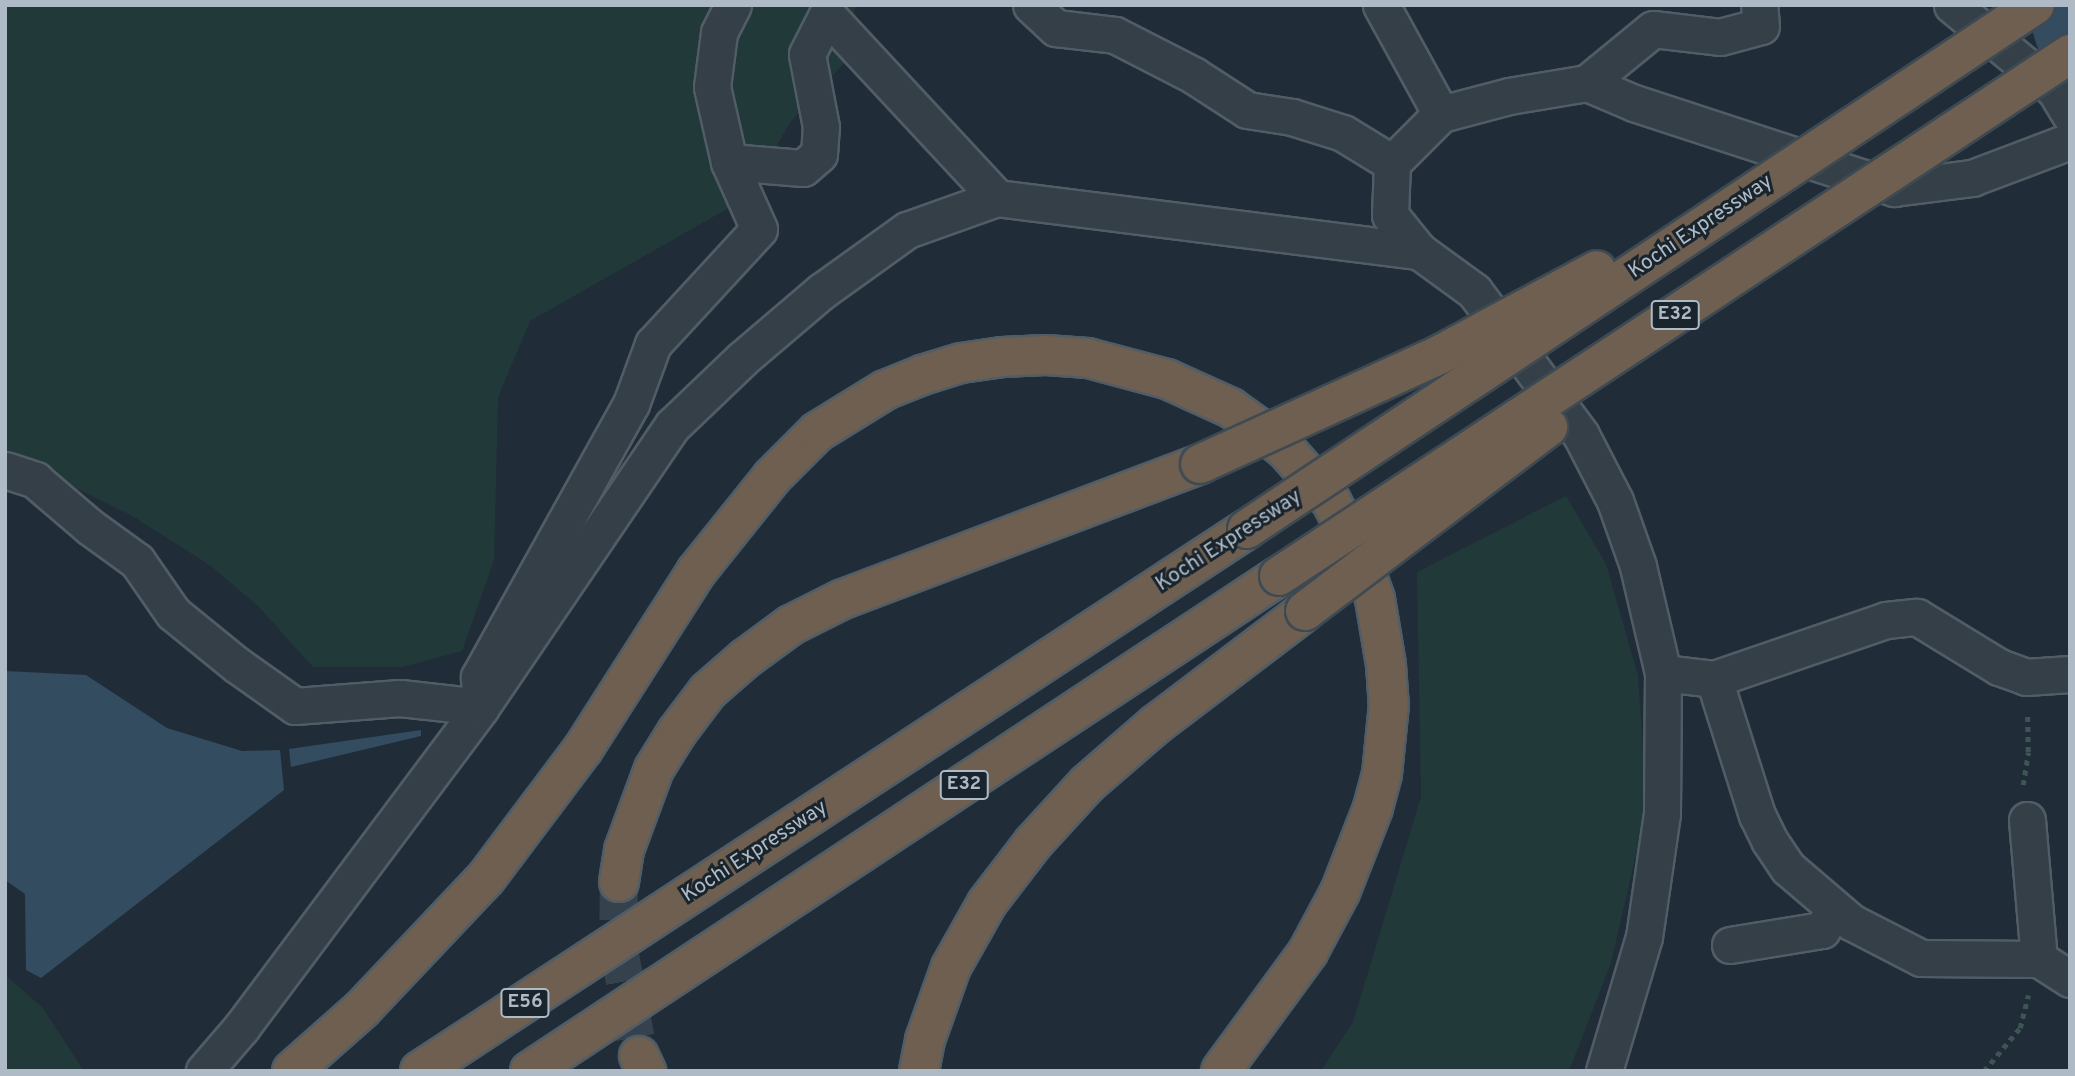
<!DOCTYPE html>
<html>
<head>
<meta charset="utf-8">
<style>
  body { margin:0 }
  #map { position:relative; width:2075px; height:1076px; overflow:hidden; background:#202d38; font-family:Overpass,sans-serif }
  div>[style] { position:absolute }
  .green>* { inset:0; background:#223939 }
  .water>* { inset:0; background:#334c60 }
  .river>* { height:70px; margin:-35px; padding:0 35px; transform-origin:35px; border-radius:35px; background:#334c60 }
  .highway-tunnel>* { height:38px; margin-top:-19px; transform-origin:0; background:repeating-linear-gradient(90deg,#35424d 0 38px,transparent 0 57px) }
  .path>* { height:4.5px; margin-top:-2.25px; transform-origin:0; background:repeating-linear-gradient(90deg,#3f5555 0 5px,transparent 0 10px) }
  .roads { filter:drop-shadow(2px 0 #515d66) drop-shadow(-2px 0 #515d66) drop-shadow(0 2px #515d66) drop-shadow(0 -2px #515d66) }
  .street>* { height:35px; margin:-17.5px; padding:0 17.5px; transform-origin:17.5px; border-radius:17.5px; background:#343f48 }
  .highway>* { height:38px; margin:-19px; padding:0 19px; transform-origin:19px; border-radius:19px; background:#6e5f50 }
  .bridges { filter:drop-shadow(2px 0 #3e4a53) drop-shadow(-2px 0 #3e4a53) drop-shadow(0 2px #3e4a53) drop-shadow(0 -2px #3e4a53) }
  .highway-bridge>* { height:38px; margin:-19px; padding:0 19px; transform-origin:19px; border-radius:19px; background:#6e5f50 }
  span { translate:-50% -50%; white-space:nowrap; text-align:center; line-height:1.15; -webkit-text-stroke:6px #19242d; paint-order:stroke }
  .shield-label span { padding:2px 5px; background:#19242d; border:2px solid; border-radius:5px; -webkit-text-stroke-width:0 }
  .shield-label { font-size:19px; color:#aebac5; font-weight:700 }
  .street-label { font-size:21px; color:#aebac5 }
  .frame { position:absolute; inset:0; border:7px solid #aebac5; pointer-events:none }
</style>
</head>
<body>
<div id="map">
  <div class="green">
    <i style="clip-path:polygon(5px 5px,855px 5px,853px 53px,789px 124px,748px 197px,530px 321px,498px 397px,494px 560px,462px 651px,402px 667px,313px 667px,259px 607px,211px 566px,131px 515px,5px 454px)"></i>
    <i style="clip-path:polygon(1566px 496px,1606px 564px,1638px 676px,1647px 806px,1611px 963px,1569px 1071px,1321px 1071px,1353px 1022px,1421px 797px,1417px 572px)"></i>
    <i style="clip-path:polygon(5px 975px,42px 1007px,84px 1071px,5px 1071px)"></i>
  </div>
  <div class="water">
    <i style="clip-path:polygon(5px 671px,86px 675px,167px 728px,242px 751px,280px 750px,284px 790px,41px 978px,26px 970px,25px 894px,5px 880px)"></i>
    <i style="clip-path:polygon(421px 730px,421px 736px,291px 767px,289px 749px)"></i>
  </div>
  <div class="river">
    <i style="left:2061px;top:5px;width:31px;rotate:73deg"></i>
  </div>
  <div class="highway-tunnel">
    <i style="left:619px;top:882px;width:62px;rotate:90.9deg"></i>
    <i style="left:618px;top:944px;width:114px;rotate:79.4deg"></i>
  </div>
  <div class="path">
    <i style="left:2023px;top:785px;width:33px;rotate:-81deg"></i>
    <i style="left:2028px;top:752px;width:39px;rotate:-91deg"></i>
    <i style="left:1984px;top:1071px;width:56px;rotate:-50.1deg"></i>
    <i style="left:2020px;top:1028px;width:34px;rotate:-76deg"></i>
  </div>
  <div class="roads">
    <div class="street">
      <i style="left:733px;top:5px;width:31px;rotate:117deg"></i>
      <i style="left:719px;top:33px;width:54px;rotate:97.4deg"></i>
      <i style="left:712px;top:87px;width:77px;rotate:77.2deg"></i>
      <i style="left:729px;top:162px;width:74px;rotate:4.6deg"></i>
      <i style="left:803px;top:168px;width:21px;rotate:-41deg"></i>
      <i style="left:819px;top:154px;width:27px;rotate:-86deg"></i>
      <i style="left:821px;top:127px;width:74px;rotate:-100.9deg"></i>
      <i style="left:807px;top:54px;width:44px;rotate:-62.9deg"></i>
      <i style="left:827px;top:15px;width:250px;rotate:47.1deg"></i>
      <i style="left:1031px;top:5px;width:34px;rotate:43deg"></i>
      <i style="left:1056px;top:28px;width:59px;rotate:6.8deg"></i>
      <i style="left:1115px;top:35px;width:88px;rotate:27.1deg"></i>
      <i style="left:1193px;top:75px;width:64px;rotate:32.9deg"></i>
      <i style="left:1247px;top:110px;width:46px;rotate:8.8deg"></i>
      <i style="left:1292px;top:117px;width:53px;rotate:17.4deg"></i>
      <i style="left:1343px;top:133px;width:57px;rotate:31.5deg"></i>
      <i style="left:1381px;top:5px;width:124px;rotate:61.2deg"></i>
      <i style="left:1952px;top:5px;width:134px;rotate:39.5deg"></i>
      <i style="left:2055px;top:90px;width:29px;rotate:59deg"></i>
      <i style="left:1587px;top:83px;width:85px;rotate:-39.3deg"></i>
      <i style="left:1653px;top:29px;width:67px;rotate:6.8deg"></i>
      <i style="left:1720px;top:37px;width:42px;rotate:-15deg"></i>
      <i style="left:1761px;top:26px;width:21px;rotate:-95deg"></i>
      <i style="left:5px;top:470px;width:32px;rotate:18deg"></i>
      <i style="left:35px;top:480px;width:72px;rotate:40.5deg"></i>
      <i style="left:90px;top:527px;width:58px;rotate:35.9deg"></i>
      <i style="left:137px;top:561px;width:63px;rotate:55.3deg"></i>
      <i style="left:173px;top:613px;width:82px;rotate:39.1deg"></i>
      <i style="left:237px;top:665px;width:71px;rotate:35.3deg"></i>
      <i style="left:295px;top:706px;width:105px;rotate:-4.4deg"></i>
      <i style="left:400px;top:698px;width:81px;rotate:6.3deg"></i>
      <i style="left:481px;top:707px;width:30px;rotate:-94deg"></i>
      <i style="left:479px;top:677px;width:312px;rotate:-60.9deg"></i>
      <i style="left:631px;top:404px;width:64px;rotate:-69.9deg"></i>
      <i style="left:653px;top:344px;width:156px;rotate:-47.3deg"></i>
      <i style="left:759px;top:229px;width:73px;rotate:-114.1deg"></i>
      <i style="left:1663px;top:673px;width:51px;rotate:6.7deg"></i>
      <i style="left:1714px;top:679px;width:143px;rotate:72.5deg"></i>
      <i style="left:1757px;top:815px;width:28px;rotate:64deg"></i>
      <i style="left:1769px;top:840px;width:34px;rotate:56deg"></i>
      <i style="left:1788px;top:868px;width:83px;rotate:40.6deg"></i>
      <i style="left:1851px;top:922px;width:79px;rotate:27.2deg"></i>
      <i style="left:1921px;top:958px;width:118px;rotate:0.5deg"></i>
      <i style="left:2039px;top:959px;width:37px;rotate:33deg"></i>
      <i style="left:1714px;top:679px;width:182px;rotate:-18.9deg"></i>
      <i style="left:1886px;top:620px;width:31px;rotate:-6deg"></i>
      <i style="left:1917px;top:617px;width:96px;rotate:31.4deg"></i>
      <i style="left:1999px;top:667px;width:29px;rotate:20deg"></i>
      <i style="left:2026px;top:677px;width:44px;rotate:-3.9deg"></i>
      <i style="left:2027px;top:820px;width:140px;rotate:85.1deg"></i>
      <i style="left:1730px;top:945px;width:93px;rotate:-9.3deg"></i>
      <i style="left:1822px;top:930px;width:24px;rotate:-60deg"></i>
      <i style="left:204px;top:1071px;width:57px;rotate:-49.3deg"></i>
      <i style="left:241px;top:1028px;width:401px;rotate:-53.2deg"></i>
      <i style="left:481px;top:707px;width:340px;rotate:-55.8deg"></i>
      <i style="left:672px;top:426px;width:97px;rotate:-43.7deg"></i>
      <i style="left:742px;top:359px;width:105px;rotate:-40.4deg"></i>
      <i style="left:822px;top:291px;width:105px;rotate:-35.7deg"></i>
      <i style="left:907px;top:230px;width:96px;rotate:-19.6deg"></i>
      <i style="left:997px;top:198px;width:425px;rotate:7.2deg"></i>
      <i style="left:1604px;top:1071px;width:140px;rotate:-73.4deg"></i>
      <i style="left:1644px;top:937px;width:124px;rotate:-81.7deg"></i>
      <i style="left:1662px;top:814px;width:141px;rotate:-89.6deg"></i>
      <i style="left:1663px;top:673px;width:110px;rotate:-103.2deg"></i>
      <i style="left:1638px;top:566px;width:69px;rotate:-109.5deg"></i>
      <i style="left:1615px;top:501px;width:74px;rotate:-117.3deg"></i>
      <i style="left:1581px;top:435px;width:179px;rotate:-126.6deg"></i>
      <i style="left:1474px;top:291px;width:68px;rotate:-144deg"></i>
      <i style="left:1419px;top:251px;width:46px;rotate:-128.9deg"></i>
      <i style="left:1390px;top:215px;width:52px;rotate:-87.8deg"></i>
      <i style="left:1392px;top:163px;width:69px;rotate:-45deg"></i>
      <i style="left:1441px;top:114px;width:70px;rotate:-14.8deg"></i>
      <i style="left:1509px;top:96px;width:79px;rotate:-9.5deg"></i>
      <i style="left:1587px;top:83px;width:51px;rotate:23.1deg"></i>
      <i style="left:1634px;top:103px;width:274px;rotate:18.1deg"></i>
      <i style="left:1894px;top:188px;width:79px;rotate:-7.3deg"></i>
      <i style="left:1972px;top:178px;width:105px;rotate:-20.7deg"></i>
    </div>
    <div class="highway">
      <i style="left:619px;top:882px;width:32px;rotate:-81deg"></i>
      <i style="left:624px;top:850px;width:86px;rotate:-69.7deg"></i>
      <i style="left:654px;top:769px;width:44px;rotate:-58.1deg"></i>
      <i style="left:677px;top:732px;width:51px;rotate:-52.9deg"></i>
      <i style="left:708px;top:691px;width:50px;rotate:-41deg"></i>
      <i style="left:746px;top:658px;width:56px;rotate:-36.3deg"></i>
      <i style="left:791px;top:625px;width:58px;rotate:-26.6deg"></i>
      <i style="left:843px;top:599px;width:382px;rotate:-20.7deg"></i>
      <i style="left:639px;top:1056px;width:17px;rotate:65deg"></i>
      <i style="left:292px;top:1071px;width:94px;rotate:-41.5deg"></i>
      <i style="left:362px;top:1009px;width:180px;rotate:-46.6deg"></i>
      <i style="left:486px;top:878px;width:161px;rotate:-53.1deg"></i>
      <i style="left:583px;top:749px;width:210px;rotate:-57.4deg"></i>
      <i style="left:696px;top:572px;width:122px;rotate:-51.3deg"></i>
      <i style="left:772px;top:477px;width:64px;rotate:-45deg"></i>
      <i style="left:817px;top:432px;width:80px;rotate:-31.7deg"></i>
      <i style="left:885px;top:390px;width:40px;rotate:-22deg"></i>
      <i style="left:922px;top:375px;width:41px;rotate:-17.1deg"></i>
      <i style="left:961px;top:363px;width:41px;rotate:-8.3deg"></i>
      <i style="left:1002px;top:357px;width:44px;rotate:-2.6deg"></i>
      <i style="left:1046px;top:355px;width:42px;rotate:4.1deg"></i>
      <i style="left:1088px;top:358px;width:82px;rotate:14.9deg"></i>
      <i style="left:1167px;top:379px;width:70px;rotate:24.4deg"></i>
      <i style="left:1231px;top:408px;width:34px;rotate:36deg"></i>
      <i style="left:1259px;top:428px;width:36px;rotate:39deg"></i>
      <i style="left:1287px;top:451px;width:67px;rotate:48.7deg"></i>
      <i style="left:1331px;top:501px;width:60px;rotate:62.2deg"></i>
      <i style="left:1359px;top:554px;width:48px;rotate:70.4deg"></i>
      <i style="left:1375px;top:599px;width:67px;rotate:80.5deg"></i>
      <i style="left:1386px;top:665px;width:39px;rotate:86deg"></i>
      <i style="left:1389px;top:704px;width:70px;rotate:95.7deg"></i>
      <i style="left:1382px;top:774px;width:35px;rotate:105deg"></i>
      <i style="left:1373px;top:808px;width:90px;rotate:111.4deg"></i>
      <i style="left:1340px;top:892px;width:68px;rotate:118.1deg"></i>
      <i style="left:1308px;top:952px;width:147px;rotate:126.2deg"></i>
      <i style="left:420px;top:1071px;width:989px;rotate:-33.24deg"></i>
      <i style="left:530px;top:1071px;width:898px;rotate:-33.46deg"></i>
      <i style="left:919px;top:1071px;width:32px;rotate:-79deg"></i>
      <i style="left:925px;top:1040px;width:77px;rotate:-70.4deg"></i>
      <i style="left:951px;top:967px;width:73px;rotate:-60.6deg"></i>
      <i style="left:987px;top:903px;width:76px;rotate:-52.5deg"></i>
      <i style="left:1033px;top:843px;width:80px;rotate:-47.5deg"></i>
      <i style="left:1087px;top:784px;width:90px;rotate:-40.9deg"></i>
      <i style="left:1155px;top:725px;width:188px;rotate:-37.2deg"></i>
    </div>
  </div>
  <div class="bridges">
    <div class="highway-bridge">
      <i style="left:1200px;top:464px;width:263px;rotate:-24.5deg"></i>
      <i style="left:1439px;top:355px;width:179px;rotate:-28.3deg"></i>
      <i style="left:1247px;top:529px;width:946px;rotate:-33.62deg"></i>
      <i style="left:1279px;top:576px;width:948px;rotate:-33.42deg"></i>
      <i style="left:1305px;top:611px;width:305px;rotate:-37.1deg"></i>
    </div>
  </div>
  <div class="shield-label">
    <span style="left:1675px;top:315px">E32</span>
    <span style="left:964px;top:785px">E32</span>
    <span style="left:525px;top:1003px">E56</span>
  </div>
  <div class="street-label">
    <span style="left:1701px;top:227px;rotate:-34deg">Kochi Expressway</span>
    <span style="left:1229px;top:541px;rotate:-33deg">Kochi Expressway</span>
    <span style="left:755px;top:852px;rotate:-33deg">Kochi Expressway</span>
  </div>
  <div class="frame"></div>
</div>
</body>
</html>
